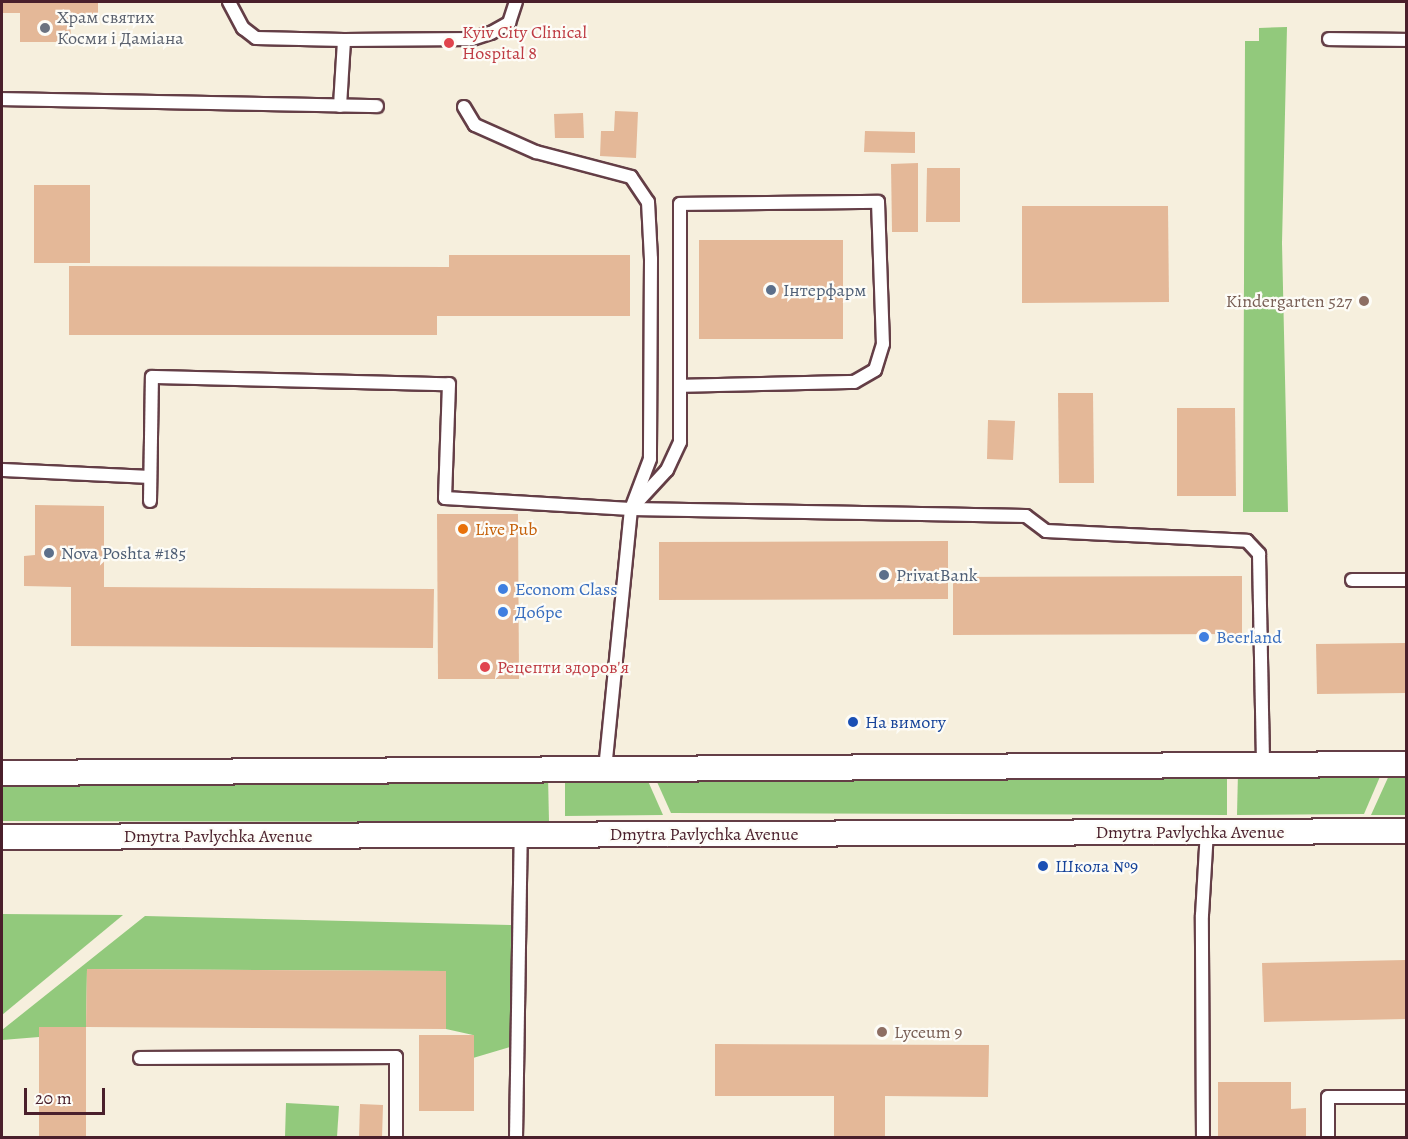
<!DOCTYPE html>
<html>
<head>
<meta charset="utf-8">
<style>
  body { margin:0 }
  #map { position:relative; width:1408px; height:1139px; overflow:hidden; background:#f6efdd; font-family:Alegreya,serif }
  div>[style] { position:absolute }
  .green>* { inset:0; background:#92c97c }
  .building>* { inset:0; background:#e4b898 }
  .roads { filter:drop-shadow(2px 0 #643e46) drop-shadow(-2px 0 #643e46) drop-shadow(0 2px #643e46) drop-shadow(0 -2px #643e46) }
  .lane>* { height:12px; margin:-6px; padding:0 6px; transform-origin:6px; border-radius:6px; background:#fff }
  .street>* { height:24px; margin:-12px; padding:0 12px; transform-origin:12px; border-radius:12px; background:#fff }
  .dots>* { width:16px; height:16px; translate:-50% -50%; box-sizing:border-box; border:3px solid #fdfcf7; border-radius:50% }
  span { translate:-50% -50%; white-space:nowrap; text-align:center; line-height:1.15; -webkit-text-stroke:4.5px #fdfcf7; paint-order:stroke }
  .worship-label { font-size:18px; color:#5b616d }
  .left { translate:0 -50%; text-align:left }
  .health-label { font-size:18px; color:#be3a42 }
  .service-label { font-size:18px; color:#4e5e75 }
  .education-label { font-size:18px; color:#785e54 }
  .right { translate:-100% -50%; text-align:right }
  .food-label { font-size:18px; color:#c56008 }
  .shop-label { font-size:18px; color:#366cbe }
  .transit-label { font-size:18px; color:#164399 }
  .street-label { font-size:18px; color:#4a1f2b }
  .frame { position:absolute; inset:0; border:3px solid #4a1f2b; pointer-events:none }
  .scale { position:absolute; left:24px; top:1088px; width:81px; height:27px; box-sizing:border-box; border:3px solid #4a1f2b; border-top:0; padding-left:8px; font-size:18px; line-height:21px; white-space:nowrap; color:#4a1f2b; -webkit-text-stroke:4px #fdfcf7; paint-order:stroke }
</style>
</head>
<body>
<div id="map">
  <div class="green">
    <i style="clip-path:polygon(1287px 27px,1282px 243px,1288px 512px,1243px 512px,1245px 41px,1259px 41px,1259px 28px)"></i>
    <i style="clip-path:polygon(565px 770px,644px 772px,663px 815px,565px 816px)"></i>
    <i style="clip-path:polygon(1391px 771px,1406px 771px,1406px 815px,1371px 815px)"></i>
    <i style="clip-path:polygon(1238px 772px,1382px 772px,1364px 814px,1237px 815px)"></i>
    <i style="clip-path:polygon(653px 773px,1227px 773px,1227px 815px,671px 813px)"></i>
    <i style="clip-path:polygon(548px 776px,549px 822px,2px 821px,2px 779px)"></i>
    <i style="clip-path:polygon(2px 914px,123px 915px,2px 1015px)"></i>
    <i style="clip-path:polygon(145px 916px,511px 925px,513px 1046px,473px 1058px,473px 1035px,446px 1029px,445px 971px,87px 969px,86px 1027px,39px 1027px,39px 1037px,2px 1040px,2px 1030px)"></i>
    <i style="clip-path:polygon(286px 1103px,339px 1106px,337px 1137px,285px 1137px)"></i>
  </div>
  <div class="building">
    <i style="clip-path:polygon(2px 2px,98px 2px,98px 14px,70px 14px,71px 42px,20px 42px,20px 13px,2px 13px)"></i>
    <i style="clip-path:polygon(615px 111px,638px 112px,636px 158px,600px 156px,601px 131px,614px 131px)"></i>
    <i style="clip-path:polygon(583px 113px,584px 138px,555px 138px,554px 114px)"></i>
    <i style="clip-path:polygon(865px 131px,915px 132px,915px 153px,864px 152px)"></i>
    <i style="clip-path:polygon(918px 163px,918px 232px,892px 232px,891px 164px)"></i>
    <i style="clip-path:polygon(927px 168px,960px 168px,960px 222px,926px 222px)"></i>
    <i style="clip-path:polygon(34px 185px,90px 185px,90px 263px,34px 263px)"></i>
    <i style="clip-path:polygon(1022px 206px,1168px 206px,1169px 302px,1022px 303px)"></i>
    <i style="clip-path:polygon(699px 240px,843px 240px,843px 339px,699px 339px)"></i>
    <i style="clip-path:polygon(449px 255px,630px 255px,630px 316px,437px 316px,437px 335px,69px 335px,69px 266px,449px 267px)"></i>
    <i style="clip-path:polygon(1058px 393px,1093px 393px,1094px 483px,1059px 483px)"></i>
    <i style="clip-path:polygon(1177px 408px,1235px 408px,1236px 496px,1177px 496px)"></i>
    <i style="clip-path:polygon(988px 420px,1015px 421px,1013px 460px,987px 459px)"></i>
    <i style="clip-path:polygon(35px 505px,104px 506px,104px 587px,434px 589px,433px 648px,71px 646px,71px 587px,24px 586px,24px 556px,35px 555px)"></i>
    <i style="clip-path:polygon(437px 514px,518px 514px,519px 679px,438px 679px)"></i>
    <i style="clip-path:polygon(948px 541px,948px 599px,659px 600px,659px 542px)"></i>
    <i style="clip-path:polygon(1242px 576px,1242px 634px,953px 635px,953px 577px)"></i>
    <i style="clip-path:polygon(1406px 643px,1406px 693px,1317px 694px,1316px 644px)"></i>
    <i style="clip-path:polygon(1406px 960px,1406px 1019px,1264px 1022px,1262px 963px)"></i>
    <i style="clip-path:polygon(87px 969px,446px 971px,446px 1029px,86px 1027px,86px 1138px,39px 1138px,39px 1027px,86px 1027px)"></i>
    <i style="clip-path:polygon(419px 1035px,474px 1035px,474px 1111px,419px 1111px)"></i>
    <i style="clip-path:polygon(715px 1044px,989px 1045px,988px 1097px,885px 1096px,885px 1138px,834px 1138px,834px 1096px,715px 1096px)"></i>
    <i style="clip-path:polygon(1218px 1082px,1291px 1082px,1291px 1109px,1306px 1108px,1306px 1138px,1218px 1138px)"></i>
    <i style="clip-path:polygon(360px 1104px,383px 1105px,382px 1138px,359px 1138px)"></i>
  </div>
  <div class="roads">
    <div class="lane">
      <i style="left:229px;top:2px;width:30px;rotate:62deg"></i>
      <i style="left:243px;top:28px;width:16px;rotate:38deg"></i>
      <i style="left:256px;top:38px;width:88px;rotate:1.3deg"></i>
      <i style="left:344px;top:40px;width:128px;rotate:-0.4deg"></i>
      <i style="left:472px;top:39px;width:20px;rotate:-18deg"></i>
      <i style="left:491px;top:33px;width:21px;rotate:-29deg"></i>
      <i style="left:509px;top:23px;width:22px;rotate:-72deg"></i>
      <i style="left:1329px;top:39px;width:77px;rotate:0.7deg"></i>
      <i style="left:2px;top:99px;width:375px;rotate:1.1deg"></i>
      <i style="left:340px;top:106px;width:66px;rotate:-86.5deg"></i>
      <i style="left:464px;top:107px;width:21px;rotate:59deg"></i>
      <i style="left:475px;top:125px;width:67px;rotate:23.9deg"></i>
      <i style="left:536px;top:152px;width:98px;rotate:14.7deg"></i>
      <i style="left:631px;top:177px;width:30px;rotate:56deg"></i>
      <i style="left:648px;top:202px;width:57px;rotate:87deg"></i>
      <i style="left:651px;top:259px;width:200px;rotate:90.3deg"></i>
      <i style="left:650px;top:459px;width:53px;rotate:110.8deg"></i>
      <i style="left:631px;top:509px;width:261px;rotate:95.7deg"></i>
      <i style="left:2px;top:470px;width:148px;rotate:2.7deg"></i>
      <i style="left:150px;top:501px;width:124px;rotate:-89.1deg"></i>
      <i style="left:152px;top:377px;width:297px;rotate:1.4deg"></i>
      <i style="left:449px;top:384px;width:114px;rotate:92deg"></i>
      <i style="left:445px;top:498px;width:186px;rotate:3.4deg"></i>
      <i style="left:631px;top:509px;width:395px;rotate:1deg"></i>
      <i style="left:1026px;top:516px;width:25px;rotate:37deg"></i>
      <i style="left:1046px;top:531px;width:201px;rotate:2.8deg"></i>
      <i style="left:1247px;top:541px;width:18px;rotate:47deg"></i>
      <i style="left:1259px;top:554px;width:211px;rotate:88.9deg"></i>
      <i style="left:631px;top:509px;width:53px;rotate:-47.3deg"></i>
      <i style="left:667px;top:470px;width:31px;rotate:-65deg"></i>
      <i style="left:680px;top:442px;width:238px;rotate:-90deg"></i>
      <i style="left:680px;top:204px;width:198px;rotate:-0.6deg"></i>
      <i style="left:878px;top:202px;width:142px;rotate:88deg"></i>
      <i style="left:883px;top:344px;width:27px;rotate:107deg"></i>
      <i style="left:875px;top:370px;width:24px;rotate:150deg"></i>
      <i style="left:854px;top:382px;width:174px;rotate:178.7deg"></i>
      <i style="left:1352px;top:580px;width:54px"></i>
      <i style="left:140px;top:1058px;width:256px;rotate:-0.2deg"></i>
      <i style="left:396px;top:1057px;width:81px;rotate:90deg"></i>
      <i style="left:516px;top:1138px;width:303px;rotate:-89.1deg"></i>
      <i style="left:1203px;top:1138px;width:223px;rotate:-90.3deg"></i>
      <i style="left:1202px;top:915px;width:83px;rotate:-86.6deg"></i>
      <i style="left:1328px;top:1138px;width:41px;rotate:-90deg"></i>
      <i style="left:1328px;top:1097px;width:78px"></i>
    </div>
    <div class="street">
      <i style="left:2px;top:773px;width:1404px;rotate:-0.37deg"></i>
      <i style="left:2px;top:837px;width:1404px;rotate:-0.24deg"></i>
    </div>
  </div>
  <div class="dots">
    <i style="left:45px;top:28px;background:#6b7280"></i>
    <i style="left:449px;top:43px;background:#e0444e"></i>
    <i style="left:771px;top:290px;background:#5c6f8a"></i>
    <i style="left:1364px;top:301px;background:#8d6e63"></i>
    <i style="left:463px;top:529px;background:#e8710a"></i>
    <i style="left:49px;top:553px;background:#5c6f8a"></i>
    <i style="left:884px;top:575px;background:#5c6f8a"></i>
    <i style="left:503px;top:589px;background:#3f7fe0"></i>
    <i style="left:503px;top:612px;background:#3f7fe0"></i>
    <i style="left:1204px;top:637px;background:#3f7fe0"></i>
    <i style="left:485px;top:667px;background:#e0444e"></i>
    <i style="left:853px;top:722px;background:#1a4fb4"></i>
    <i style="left:1043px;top:866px;background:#1a4fb4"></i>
    <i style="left:882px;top:1032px;background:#8d6e63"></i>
  </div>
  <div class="worship-label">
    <span class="left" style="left:57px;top:28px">Храм святих<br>Косми і Даміана</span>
  </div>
  <div class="health-label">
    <span class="left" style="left:462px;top:43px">Kyiv City Clinical<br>Hospital 8</span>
    <span class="left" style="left:497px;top:667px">Рецепти здоров'я</span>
  </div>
  <div class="service-label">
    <span class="left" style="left:783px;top:290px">Інтерфарм</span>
    <span class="left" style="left:61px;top:553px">Nova Poshta #185</span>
    <span class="left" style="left:896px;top:575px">PrivatBank</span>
  </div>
  <div class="education-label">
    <span class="right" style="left:1352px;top:301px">Kindergarten 527</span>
    <span class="left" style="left:894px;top:1032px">Lyceum 9</span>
  </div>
  <div class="food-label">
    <span class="left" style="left:475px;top:529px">Live Pub</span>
  </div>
  <div class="shop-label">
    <span class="left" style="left:515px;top:589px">Econom Class</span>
    <span class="left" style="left:515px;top:612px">Добре</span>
    <span class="left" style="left:1216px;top:637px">Beerland</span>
  </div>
  <div class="transit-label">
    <span class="left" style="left:865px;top:722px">На вимогу</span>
    <span class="left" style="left:1055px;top:866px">Школа №9</span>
  </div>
  <div class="street-label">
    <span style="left:1190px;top:832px">Dmytra Pavlychka Avenue</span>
    <span style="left:704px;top:834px">Dmytra Pavlychka Avenue</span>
    <span style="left:218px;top:836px">Dmytra Pavlychka Avenue</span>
  </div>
  <div class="frame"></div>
  <div class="scale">20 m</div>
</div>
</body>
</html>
